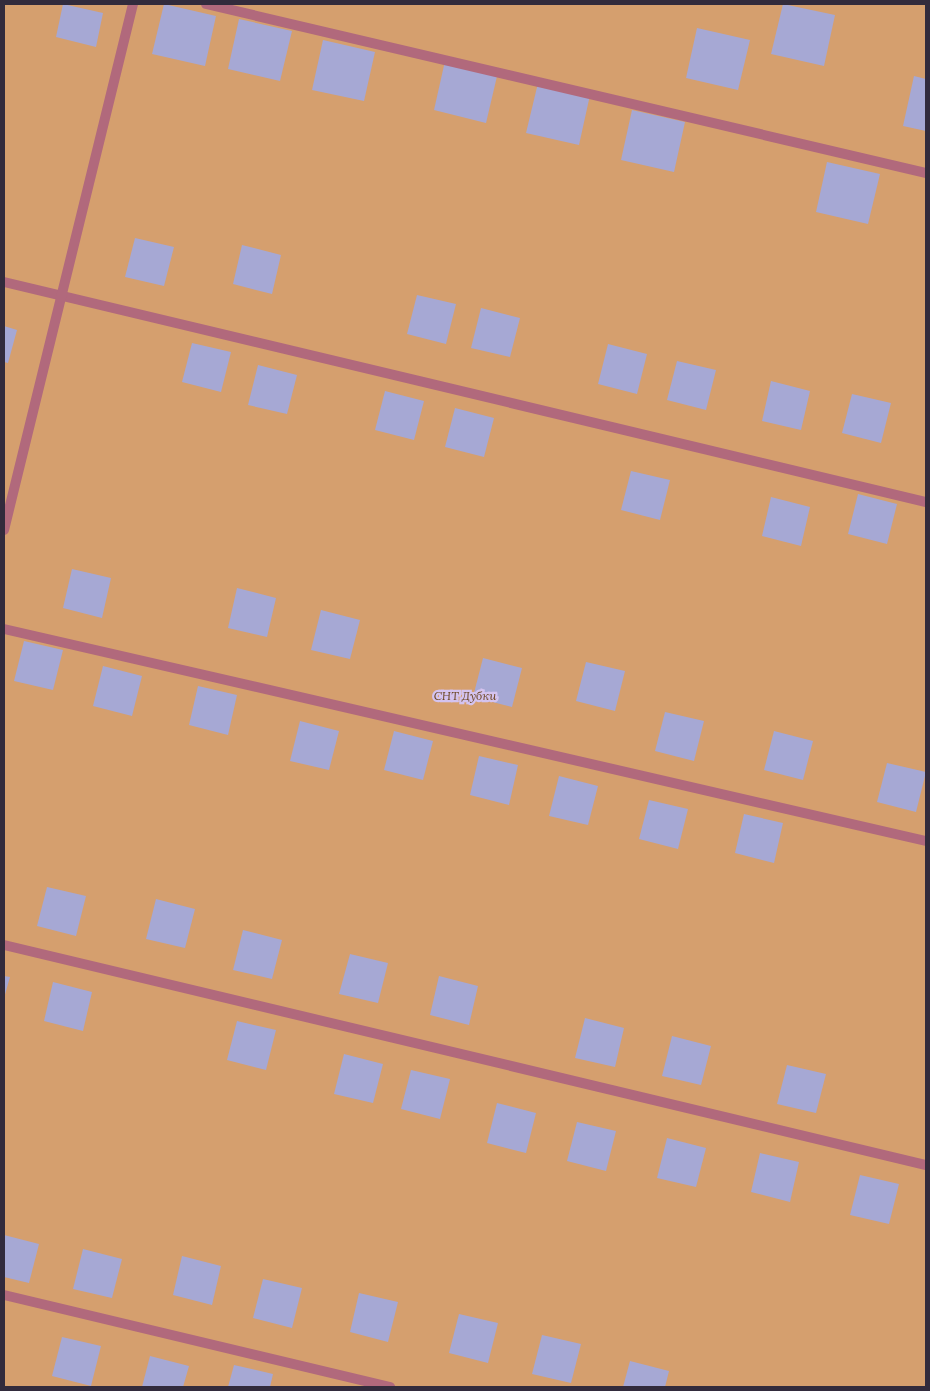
<!DOCTYPE html>
<html>
<head>
<meta charset="utf-8">
<style>
  body { margin:0 }
  #map { position:relative; width:930px; height:1391px; overflow:hidden; background:#d4c3ef; font-family:Lora,serif }
  div>[style] { position:absolute }
  .green>* { inset:0; background:#d59f6e }
  .building>* { inset:0; background:#a6a8d4 }
  .minor>* { height:10px; margin:-5px; padding:0 5px; transform-origin:5px; border-radius:5px; background:#b1697c }
  span { translate:-50% -50%; white-space:nowrap; text-align:center; line-height:1.15; -webkit-text-stroke:4.5px #d4c3ef; paint-order:stroke }
  .park-label { font-size:12px; color:#6b4521; font-style:italic }
  .frame { position:absolute; inset:0; border:5px solid #322b3c; pointer-events:none }
</style>
</head>
<body>
<div id="map">
  <div class="green">
    <i style="clip-path:polygon(4px 4px,926px 4px,926px 1387px,4px 1387px)"></i>
  </div>
  <div class="building">
    <i style="clip-path:polygon(63px 4px,103px 13px,96px 47px,56px 37px)"></i>
    <i style="clip-path:polygon(164px 4px,216px 16px,205px 66px,152px 54px)"></i>
    <i style="clip-path:polygon(783px 4px,835px 15px,824px 66px,771px 54px)"></i>
    <i style="clip-path:polygon(239px 19px,292px 31px,280px 81px,228px 69px)"></i>
    <i style="clip-path:polygon(697px 28px,750px 40px,738px 90px,686px 78px)"></i>
    <i style="clip-path:polygon(323px 40px,375px 52px,364px 101px,312px 90px)"></i>
    <i style="clip-path:polygon(445px 61px,498px 72px,486px 123px,434px 110px)"></i>
    <i style="clip-path:polygon(914px 76px,926px 79px,926px 131px,903px 126px)"></i>
    <i style="clip-path:polygon(538px 83px,590px 95px,579px 145px,526px 133px)"></i>
    <i style="clip-path:polygon(632px 110px,685px 122px,674px 172px,621px 160px)"></i>
    <i style="clip-path:polygon(827px 162px,880px 174px,868px 224px,816px 212px)"></i>
    <i style="clip-path:polygon(135px 238px,174px 247px,164px 286px,125px 277px)"></i>
    <i style="clip-path:polygon(242px 245px,281px 255px,272px 294px,233px 284px)"></i>
    <i style="clip-path:polygon(417px 295px,456px 304px,446px 344px,407px 334px)"></i>
    <i style="clip-path:polygon(481px 308px,520px 318px,510px 357px,471px 348px)"></i>
    <i style="clip-path:polygon(4px 326px,17px 330px,8px 363px,4px 362px)"></i>
    <i style="clip-path:polygon(192px 343px,231px 352px,221px 392px,182px 382px)"></i>
    <i style="clip-path:polygon(608px 344px,647px 354px,637px 394px,598px 384px)"></i>
    <i style="clip-path:polygon(677px 361px,716px 370px,706px 410px,667px 400px)"></i>
    <i style="clip-path:polygon(258px 365px,297px 375px,287px 414px,248px 405px)"></i>
    <i style="clip-path:polygon(771px 381px,810px 391px,801px 430px,762px 421px)"></i>
    <i style="clip-path:polygon(385px 391px,424px 401px,414px 440px,375px 430px)"></i>
    <i style="clip-path:polygon(852px 394px,891px 403px,881px 443px,842px 433px)"></i>
    <i style="clip-path:polygon(455px 408px,494px 418px,484px 457px,445px 447px)"></i>
    <i style="clip-path:polygon(631px 471px,670px 480px,660px 520px,621px 510px)"></i>
    <i style="clip-path:polygon(858px 494px,897px 504px,887px 544px,848px 534px)"></i>
    <i style="clip-path:polygon(771px 497px,810px 507px,801px 546px,762px 536px)"></i>
    <i style="clip-path:polygon(72px 569px,111px 578px,102px 618px,63px 608px)"></i>
    <i style="clip-path:polygon(237px 588px,276px 598px,267px 637px,228px 628px)"></i>
    <i style="clip-path:polygon(321px 610px,360px 620px,350px 659px,311px 650px)"></i>
    <i style="clip-path:polygon(24px 641px,63px 650px,53px 690px,14px 681px)"></i>
    <i style="clip-path:polygon(483px 658px,522px 668px,512px 707px,473px 697px)"></i>
    <i style="clip-path:polygon(586px 662px,625px 671px,615px 711px,576px 701px)"></i>
    <i style="clip-path:polygon(103px 666px,142px 676px,132px 716px,93px 706px)"></i>
    <i style="clip-path:polygon(198px 686px,237px 695px,228px 735px,189px 725px)"></i>
    <i style="clip-path:polygon(665px 712px,704px 721px,694px 761px,655px 751px)"></i>
    <i style="clip-path:polygon(300px 721px,339px 731px,329px 770px,290px 761px)"></i>
    <i style="clip-path:polygon(394px 731px,433px 741px,423px 780px,384px 770px)"></i>
    <i style="clip-path:polygon(774px 731px,813px 741px,803px 780px,764px 770px)"></i>
    <i style="clip-path:polygon(479px 756px,518px 765px,509px 805px,470px 795px)"></i>
    <i style="clip-path:polygon(887px 763px,926px 772px,916px 812px,877px 802px)"></i>
    <i style="clip-path:polygon(559px 776px,598px 786px,588px 825px,549px 816px)"></i>
    <i style="clip-path:polygon(649px 800px,688px 809px,678px 849px,639px 839px)"></i>
    <i style="clip-path:polygon(744px 814px,783px 823px,774px 863px,735px 853px)"></i>
    <i style="clip-path:polygon(47px 887px,86px 896px,76px 936px,37px 926px)"></i>
    <i style="clip-path:polygon(156px 899px,195px 909px,185px 948px,146px 939px)"></i>
    <i style="clip-path:polygon(243px 930px,282px 940px,272px 979px,233px 970px)"></i>
    <i style="clip-path:polygon(350px 954px,388px 963px,378px 1003px,339px 994px)"></i>
    <i style="clip-path:polygon(4px 976px,10px 977px,4px 998px)"></i>
    <i style="clip-path:polygon(439px 976px,478px 986px,469px 1025px,430px 1015px)"></i>
    <i style="clip-path:polygon(53px 982px,92px 992px,83px 1031px,44px 1021px)"></i>
    <i style="clip-path:polygon(585px 1018px,624px 1028px,615px 1067px,575px 1058px)"></i>
    <i style="clip-path:polygon(237px 1021px,276px 1030px,266px 1070px,227px 1060px)"></i>
    <i style="clip-path:polygon(672px 1036px,711px 1046px,701px 1085px,662px 1076px)"></i>
    <i style="clip-path:polygon(344px 1054px,383px 1064px,373px 1103px,334px 1094px)"></i>
    <i style="clip-path:polygon(787px 1065px,826px 1074px,816px 1113px,777px 1104px)"></i>
    <i style="clip-path:polygon(411px 1070px,450px 1079px,440px 1119px,401px 1109px)"></i>
    <i style="clip-path:polygon(497px 1103px,536px 1113px,526px 1153px,487px 1143px)"></i>
    <i style="clip-path:polygon(577px 1122px,616px 1131px,606px 1171px,567px 1161px)"></i>
    <i style="clip-path:polygon(667px 1138px,706px 1148px,696px 1187px,657px 1178px)"></i>
    <i style="clip-path:polygon(760px 1153px,799px 1162px,790px 1202px,751px 1192px)"></i>
    <i style="clip-path:polygon(860px 1175px,899px 1184px,889px 1224px,850px 1215px)"></i>
    <i style="clip-path:polygon(4px 1235px,39px 1244px,29px 1283px,4px 1277px)"></i>
    <i style="clip-path:polygon(83px 1249px,122px 1259px,112px 1298px,73px 1289px)"></i>
    <i style="clip-path:polygon(182px 1256px,221px 1266px,212px 1305px,173px 1295px)"></i>
    <i style="clip-path:polygon(263px 1279px,302px 1288px,292px 1328px,253px 1318px)"></i>
    <i style="clip-path:polygon(359px 1293px,398px 1302px,388px 1342px,350px 1332px)"></i>
    <i style="clip-path:polygon(459px 1314px,498px 1323px,488px 1363px,449px 1353px)"></i>
    <i style="clip-path:polygon(542px 1335px,581px 1344px,571px 1383px,532px 1374px)"></i>
    <i style="clip-path:polygon(62px 1337px,101px 1346px,91px 1386px,52px 1376px)"></i>
    <i style="clip-path:polygon(150px 1356px,189px 1366px,183px 1387px,142px 1387px)"></i>
    <i style="clip-path:polygon(630px 1361px,669px 1371px,665px 1387px,623px 1387px)"></i>
    <i style="clip-path:polygon(234px 1365px,273px 1374px,270px 1387px,228px 1387px)"></i>
  </div>
  <div class="minor">
    <i style="left:206px;top:4px;width:740px;rotate:13.21deg"></i>
    <i style="left:4px;top:282px;width:948px;rotate:13.42deg"></i>
    <i style="left:4px;top:530px;width:542px;rotate:-76.22deg"></i>
    <i style="left:4px;top:629px;width:946px;rotate:12.95deg"></i>
    <i style="left:4px;top:945px;width:948px;rotate:13.42deg"></i>
    <i style="left:4px;top:1295px;width:397px;rotate:13.4deg"></i>
  </div>
  <div class="park-label">
    <span style="left:465px;top:696px">СНТ Дубки</span>
  </div>
  <div class="frame"></div>
</div>
</body>
</html>
